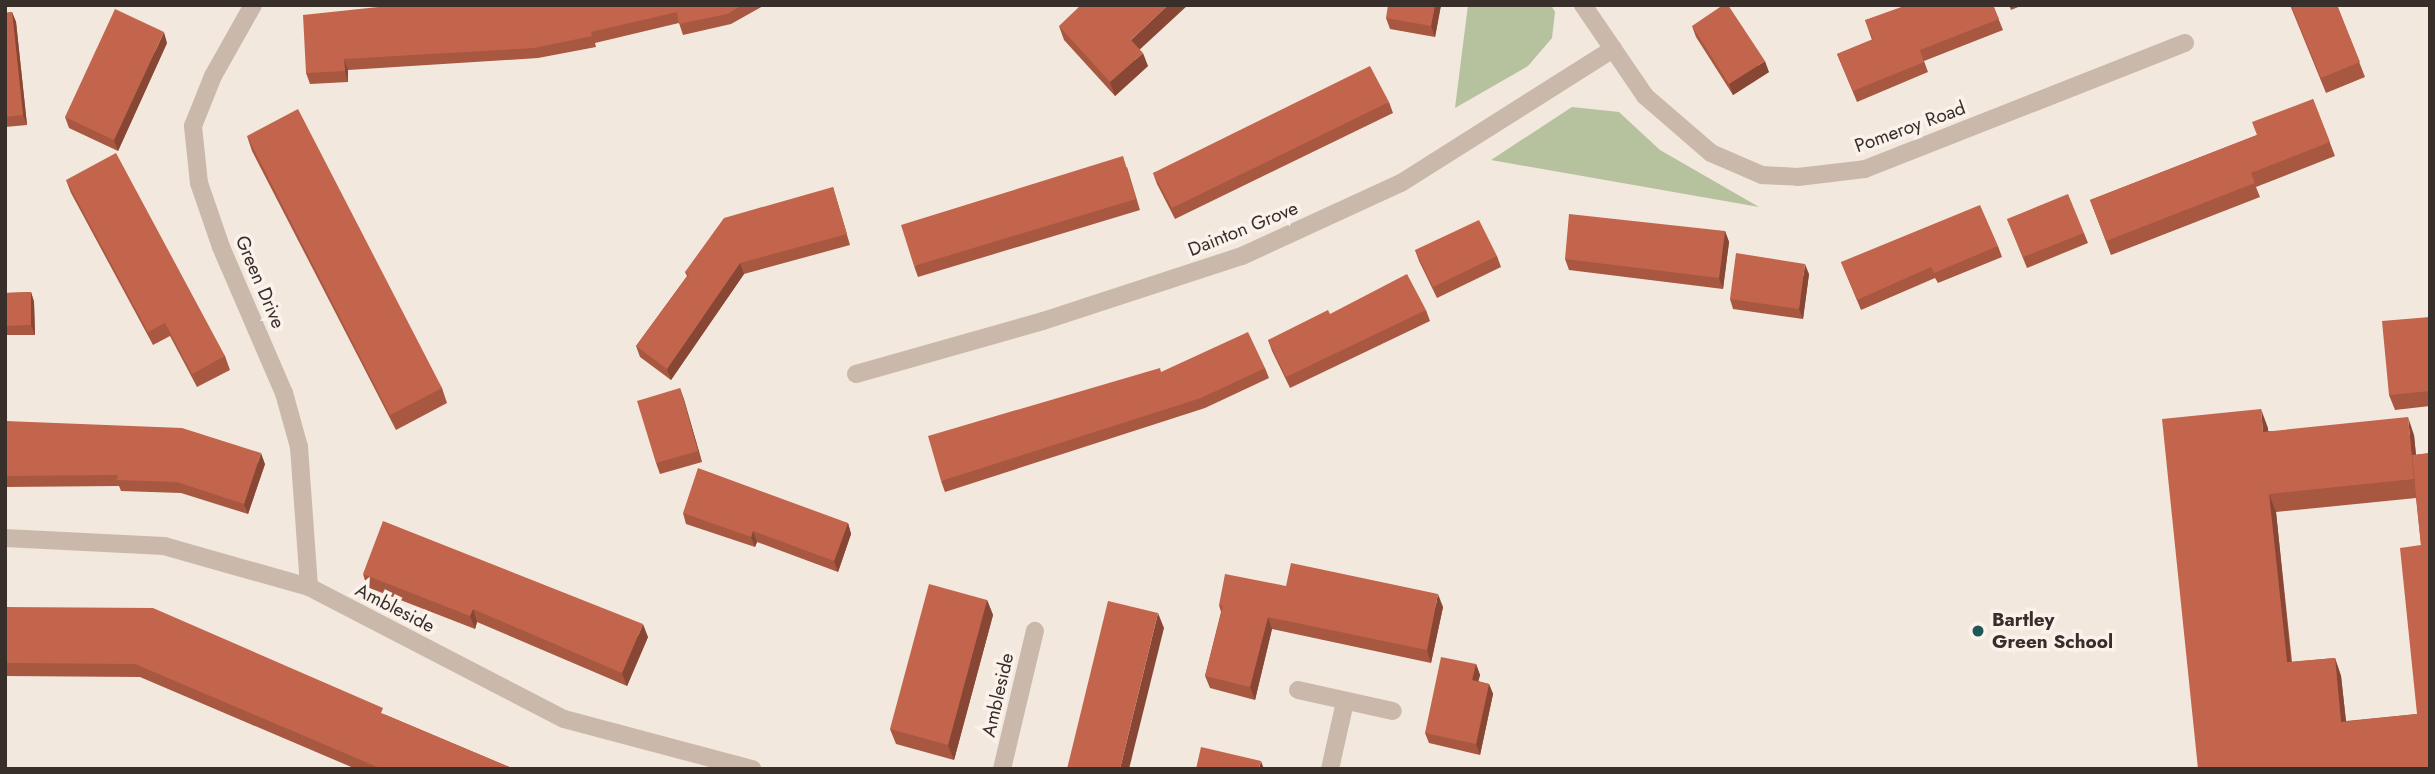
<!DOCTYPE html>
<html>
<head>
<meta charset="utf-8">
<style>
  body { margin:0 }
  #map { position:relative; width:2435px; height:774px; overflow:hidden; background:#f2e8de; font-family:Jost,sans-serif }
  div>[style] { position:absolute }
  .green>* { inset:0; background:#b6c19e }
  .minor>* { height:18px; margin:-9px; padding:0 9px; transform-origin:9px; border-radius:9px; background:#cab8aa }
  .wall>* { inset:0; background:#a85741 }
  .shaded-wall>* { inset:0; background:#884735 }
  .building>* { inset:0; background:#c3654c }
  .dots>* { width:19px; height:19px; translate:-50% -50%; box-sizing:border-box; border:4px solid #faf2eb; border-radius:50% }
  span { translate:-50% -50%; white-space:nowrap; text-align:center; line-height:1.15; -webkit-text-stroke:7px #faf2eb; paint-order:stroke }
  .street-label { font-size:19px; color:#382e2a }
  .poi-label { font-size:19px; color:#382e2a; font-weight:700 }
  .left { translate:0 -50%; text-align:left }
  .frame { position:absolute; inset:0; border:7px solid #382e2a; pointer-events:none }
</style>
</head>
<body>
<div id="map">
  <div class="green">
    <i style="clip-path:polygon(1468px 5px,1551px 5px,1555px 12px,1552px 38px,1528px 66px,1455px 108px)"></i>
    <i style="clip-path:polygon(1572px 107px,1619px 112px,1660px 150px,1759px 207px,1491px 160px)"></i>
  </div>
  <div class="minor">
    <i style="left:253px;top:5px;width:81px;rotate:119.4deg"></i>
    <i style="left:213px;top:76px;width:54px;rotate:111.8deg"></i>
    <i style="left:193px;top:126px;width:57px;rotate:84deg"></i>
    <i style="left:199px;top:183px;width:68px;rotate:71deg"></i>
    <i style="left:221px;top:247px;width:159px;rotate:66.7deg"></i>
    <i style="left:284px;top:393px;width:56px;rotate:74.5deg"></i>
    <i style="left:299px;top:447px;width:140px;rotate:85.9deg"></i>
    <i style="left:1583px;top:5px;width:110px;rotate:55.7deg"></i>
    <i style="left:1645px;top:96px;width:87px;rotate:40.8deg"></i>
    <i style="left:1711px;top:153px;width:56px;rotate:23.3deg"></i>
    <i style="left:1762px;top:175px;width:36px;rotate:3deg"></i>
    <i style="left:1798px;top:177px;width:67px;rotate:-6.8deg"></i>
    <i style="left:1865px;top:169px;width:344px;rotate:-21.5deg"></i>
    <i style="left:856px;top:374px;width:194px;rotate:-15.8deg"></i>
    <i style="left:1043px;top:321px;width:209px;rotate:-18.1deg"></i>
    <i style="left:1242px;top:256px;width:175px;rotate:-24.7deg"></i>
    <i style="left:1401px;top:183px;width:251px;rotate:-32.3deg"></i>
    <i style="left:5px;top:538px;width:159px;rotate:2.9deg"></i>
    <i style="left:164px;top:546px;width:151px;rotate:15.8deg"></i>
    <i style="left:309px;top:587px;width:287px;rotate:27.4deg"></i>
    <i style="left:564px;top:719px;width:195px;rotate:14.9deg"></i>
    <i style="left:1298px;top:690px;width:97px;rotate:12.5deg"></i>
    <i style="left:1002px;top:769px;width:142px;rotate:-76.6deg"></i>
    <i style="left:1330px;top:769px;width:69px;rotate:-77.4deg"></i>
  </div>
  <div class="wall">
    <i style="clip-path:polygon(397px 5px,765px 5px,731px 24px,683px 35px,679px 23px,595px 43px,596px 47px,538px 58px,348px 70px,348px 82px,310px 84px,306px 73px)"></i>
    <i style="clip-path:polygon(1441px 5px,1435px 37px,1390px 29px,1386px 18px)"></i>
    <i style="clip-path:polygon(1993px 5px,2003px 30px,1924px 61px,1928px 72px,1857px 102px,1837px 54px,1872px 40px,1865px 20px)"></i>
    <i style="clip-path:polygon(2009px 5px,2023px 5px,2011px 10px)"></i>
    <i style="clip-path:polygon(2290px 5px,2337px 5px,2365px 77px,2326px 93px)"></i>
    <i style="clip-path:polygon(12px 12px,16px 22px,27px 125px,5px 127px,5px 13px)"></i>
    <i style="clip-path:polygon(1059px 26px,1148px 66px,1115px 96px,1064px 40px)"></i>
    <i style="clip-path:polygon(1692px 26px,1769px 72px,1733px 95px,1696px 37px)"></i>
    <i style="clip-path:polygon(167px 43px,118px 151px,69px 128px,65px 117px)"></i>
    <i style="clip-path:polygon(2313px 99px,2335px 156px,2256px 187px,2260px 197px,2111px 255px,2090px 200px,2257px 135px)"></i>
    <i style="clip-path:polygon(1389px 102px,1393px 113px,1175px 219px,1157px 184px,1153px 173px)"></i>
    <i style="clip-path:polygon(247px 136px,442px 388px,447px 403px,396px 430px,252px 151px)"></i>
    <i style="clip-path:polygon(1127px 167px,1140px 210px,918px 277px,914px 266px)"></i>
    <i style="clip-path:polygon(66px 180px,225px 356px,230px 370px,197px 387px,170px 336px,153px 345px,71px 193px)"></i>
    <i style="clip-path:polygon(833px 187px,850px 245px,744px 274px,671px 380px,640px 357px,636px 346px,687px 276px,685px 272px)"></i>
    <i style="clip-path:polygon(2007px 219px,2084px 233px,2088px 243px,2027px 268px)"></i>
    <i style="clip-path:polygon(1725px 231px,1729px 242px,1723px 289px,1569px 270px,1565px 259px)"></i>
    <i style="clip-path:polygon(1998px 246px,2002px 257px,1938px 283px,1935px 278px,1861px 310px,1841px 262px)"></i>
    <i style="clip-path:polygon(1415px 250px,1497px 256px,1501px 267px,1437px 298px,1419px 261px)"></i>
    <i style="clip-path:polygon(1809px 274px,1803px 319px,1733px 309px,1730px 299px)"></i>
    <i style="clip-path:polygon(31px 292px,34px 302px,35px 335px,5px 335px,5px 293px)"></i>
    <i style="clip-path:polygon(1426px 310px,1430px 321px,1290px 388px,1272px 351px,1268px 340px)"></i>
    <i style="clip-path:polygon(2430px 317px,2430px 406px,2395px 410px,2389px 395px)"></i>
    <i style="clip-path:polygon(1265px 368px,1269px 378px,1205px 408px,945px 492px,941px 481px,1161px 372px)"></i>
    <i style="clip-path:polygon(680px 388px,702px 462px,660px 474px,656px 463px)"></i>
    <i style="clip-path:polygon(5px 421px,265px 464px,248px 514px,181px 493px,121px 491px,119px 486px,5px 487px)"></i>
    <i style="clip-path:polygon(evenodd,2268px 428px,2268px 431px,2414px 435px,2416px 455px,2430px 453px,2430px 769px,2198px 769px,2268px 428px,2416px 498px,2421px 545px,2417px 714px,2346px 721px,2341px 676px,2335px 658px,2292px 662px,2276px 512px,2416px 498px)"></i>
    <i style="clip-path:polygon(683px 513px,848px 523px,851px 534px,838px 572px,757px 542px,755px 547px,686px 524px)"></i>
    <i style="clip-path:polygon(363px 574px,648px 637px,627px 686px,477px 622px,475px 629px,367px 587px)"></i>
    <i style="clip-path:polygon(1286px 586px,1443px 607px,1431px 663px,1272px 629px,1255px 700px,1210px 688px,1205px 676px,1221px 612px,1219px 605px)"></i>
    <i style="clip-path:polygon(987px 600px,993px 615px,954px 760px,896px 744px,890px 729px)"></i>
    <i style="clip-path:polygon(5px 607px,386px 715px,514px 769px,356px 769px,140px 677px,5px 676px)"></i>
    <i style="clip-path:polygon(1476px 664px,1480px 675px,1478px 681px,1489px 684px,1493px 694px,1480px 755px,1429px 743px,1425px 733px)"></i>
  </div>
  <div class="shaded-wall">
    <i style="clip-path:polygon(1168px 5px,1188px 5px,1136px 53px,1131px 40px)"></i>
    <i style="clip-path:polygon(1435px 5px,1441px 5px,1435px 37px,1431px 26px)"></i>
    <i style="clip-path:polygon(12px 12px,16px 22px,27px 125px,23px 115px)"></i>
    <i style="clip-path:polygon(164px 32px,167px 43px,118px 151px,114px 140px)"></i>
    <i style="clip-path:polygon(1143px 53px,1148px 66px,1115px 96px,1110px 82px)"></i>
    <i style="clip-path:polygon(344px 59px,348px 70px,348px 82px,345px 71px)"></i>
    <i style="clip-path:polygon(1765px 61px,1769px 72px,1733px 95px,1729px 84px)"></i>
    <i style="clip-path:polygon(1725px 231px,1729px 242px,1723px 289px,1719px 278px)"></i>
    <i style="clip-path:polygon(740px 263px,744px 274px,671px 380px,667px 369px)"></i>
    <i style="clip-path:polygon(1805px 264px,1809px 274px,1803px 319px,1799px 309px)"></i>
    <i style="clip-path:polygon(31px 292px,34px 302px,35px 335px,31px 325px)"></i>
    <i style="clip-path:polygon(680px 388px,684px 399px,702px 462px,698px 451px)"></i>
    <i style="clip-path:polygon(2261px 409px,2268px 428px,2269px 450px,2263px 432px)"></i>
    <i style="clip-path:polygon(2408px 417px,2414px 435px,2420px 497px,2414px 479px)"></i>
    <i style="clip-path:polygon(261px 453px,265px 464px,248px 514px,244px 504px)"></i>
    <i style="clip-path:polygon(2269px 494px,2276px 512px,2293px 681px,2287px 662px)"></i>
    <i style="clip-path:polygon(848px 523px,851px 534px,838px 572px,834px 561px)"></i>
    <i style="clip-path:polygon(753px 531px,757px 542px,755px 547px,751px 537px)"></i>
    <i style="clip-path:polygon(1438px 594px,1443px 607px,1431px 663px,1427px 650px)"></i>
    <i style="clip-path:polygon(987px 600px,993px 615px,954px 760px,948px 745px)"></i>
    <i style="clip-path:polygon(473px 609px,477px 622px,475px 629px,470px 616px)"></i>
    <i style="clip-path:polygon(1158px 613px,1164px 628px,1129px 769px,1120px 769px)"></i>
    <i style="clip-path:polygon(1268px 617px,1272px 629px,1255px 700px,1250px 687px)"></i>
    <i style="clip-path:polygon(643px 624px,648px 637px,627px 686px,622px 673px)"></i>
    <i style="clip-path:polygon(2335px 658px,2341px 676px,2348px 740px,2341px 722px)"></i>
    <i style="clip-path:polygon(1476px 664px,1480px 675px,1476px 691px,1472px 680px)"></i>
    <i style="clip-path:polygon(1489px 684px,1493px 694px,1480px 755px,1476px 744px)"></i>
    <i style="clip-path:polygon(1261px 761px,1264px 769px,1259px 769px)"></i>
  </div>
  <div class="building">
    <i style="clip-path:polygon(397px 5px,507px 6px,743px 5px,727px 14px,679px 24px,677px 12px,591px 32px,592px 36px,534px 48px,344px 59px,345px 71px,306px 73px,303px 15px)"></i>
    <i style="clip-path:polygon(1081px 5px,1168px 5px,1131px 40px,1143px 53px,1110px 82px,1059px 26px)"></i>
    <i style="clip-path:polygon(1388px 5px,1435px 5px,1431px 26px,1386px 18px)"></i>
    <i style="clip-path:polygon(1723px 5px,1728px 5px,1765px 61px,1729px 84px,1692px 26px)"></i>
    <i style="clip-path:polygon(1907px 5px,1993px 5px,1999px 19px,1920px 50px,1924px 62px,1853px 91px,1837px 54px,1873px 39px,1865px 20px)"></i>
    <i style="clip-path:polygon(2291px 5px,2337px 5px,2360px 62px,2321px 78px)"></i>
    <i style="clip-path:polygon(115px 9px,164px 32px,114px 140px,65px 117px)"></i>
    <i style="clip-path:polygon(12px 12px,23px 115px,5px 117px,5px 13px)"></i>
    <i style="clip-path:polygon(1370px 66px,1389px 102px,1172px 208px,1153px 173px)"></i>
    <i style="clip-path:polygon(2313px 99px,2330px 142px,2251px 173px,2255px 183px,2106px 241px,2090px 200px,2257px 135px,2252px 122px)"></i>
    <i style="clip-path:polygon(298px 109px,442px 388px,390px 415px,247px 136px)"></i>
    <i style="clip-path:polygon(116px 153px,225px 356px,192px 374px,165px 323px,148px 332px,66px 180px)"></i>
    <i style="clip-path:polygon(1123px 156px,1136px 199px,914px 266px,901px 225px)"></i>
    <i style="clip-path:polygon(833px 187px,847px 234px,740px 263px,667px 369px,636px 346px,689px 274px,685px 272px,724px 218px)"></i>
    <i style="clip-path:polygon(2068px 194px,2084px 233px,2023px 257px,2007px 219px)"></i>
    <i style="clip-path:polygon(1980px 205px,1998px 246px,1934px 273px,1931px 267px,1857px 300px,1841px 262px)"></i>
    <i style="clip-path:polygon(1569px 214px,1725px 231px,1719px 278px,1565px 259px)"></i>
    <i style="clip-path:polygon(1479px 220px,1497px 256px,1433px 287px,1415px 250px)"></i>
    <i style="clip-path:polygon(1736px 253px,1805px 264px,1799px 309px,1730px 299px)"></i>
    <i style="clip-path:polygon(1407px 274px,1426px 310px,1286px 377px,1268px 340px,1328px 310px,1330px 314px)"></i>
    <i style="clip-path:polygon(31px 292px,31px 325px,5px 326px,5px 293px)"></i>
    <i style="clip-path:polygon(2430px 317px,2430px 391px,2389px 395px,2382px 321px)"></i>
    <i style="clip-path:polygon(1248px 332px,1265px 368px,1201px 398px,941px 481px,928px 436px,1160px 368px,1161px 372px)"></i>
    <i style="clip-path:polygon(680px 388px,698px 451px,656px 463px,637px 401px)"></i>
    <i style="clip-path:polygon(2261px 409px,2263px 432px,2408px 417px,2414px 479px,2269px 494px,2287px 662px,2335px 658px,2341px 722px,2417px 714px,2400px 548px,2421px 545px,2412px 455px,2430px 453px,2430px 769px,2198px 769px,2162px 419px)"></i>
    <i style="clip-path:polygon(5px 421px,182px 428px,261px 453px,244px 504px,177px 482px,117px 480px,118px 475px,5px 476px)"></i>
    <i style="clip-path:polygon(698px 468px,848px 523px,834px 561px,753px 531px,751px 537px,683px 513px)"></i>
    <i style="clip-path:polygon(383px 521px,643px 624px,622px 673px,473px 609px,470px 616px,363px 574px)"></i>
    <i style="clip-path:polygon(1291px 563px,1438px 594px,1427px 650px,1268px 617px,1250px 687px,1205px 676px,1223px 606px,1219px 605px,1225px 574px,1286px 586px)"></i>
    <i style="clip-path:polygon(929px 584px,987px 600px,948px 745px,890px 729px)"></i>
    <i style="clip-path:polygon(1108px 601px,1158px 613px,1120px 769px,1067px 769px)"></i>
    <i style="clip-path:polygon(5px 607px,153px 608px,383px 708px,381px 713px,514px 769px,382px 769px,135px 664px,5px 663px)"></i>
    <i style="clip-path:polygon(1441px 657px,1476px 664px,1472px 680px,1489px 684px,1476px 744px,1425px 733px)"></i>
    <i style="clip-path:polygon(1201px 747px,1261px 761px,1259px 769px,1196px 769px)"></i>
  </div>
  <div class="dots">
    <i style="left:1978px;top:631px;background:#205758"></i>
  </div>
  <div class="street-label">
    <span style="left:1910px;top:127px;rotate:-20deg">Pomeroy Road</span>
    <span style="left:1243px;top:229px;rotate:-22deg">Dainton Grove</span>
    <span style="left:260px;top:282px;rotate:67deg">Green Drive</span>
    <span style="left:395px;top:608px;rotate:27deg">Ambleside</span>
    <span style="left:998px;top:695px;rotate:-77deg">Ambleside</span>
  </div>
  <div class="poi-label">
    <span class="left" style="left:1992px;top:631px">Bartley<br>Green School</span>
  </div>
  <div class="frame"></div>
</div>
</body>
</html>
